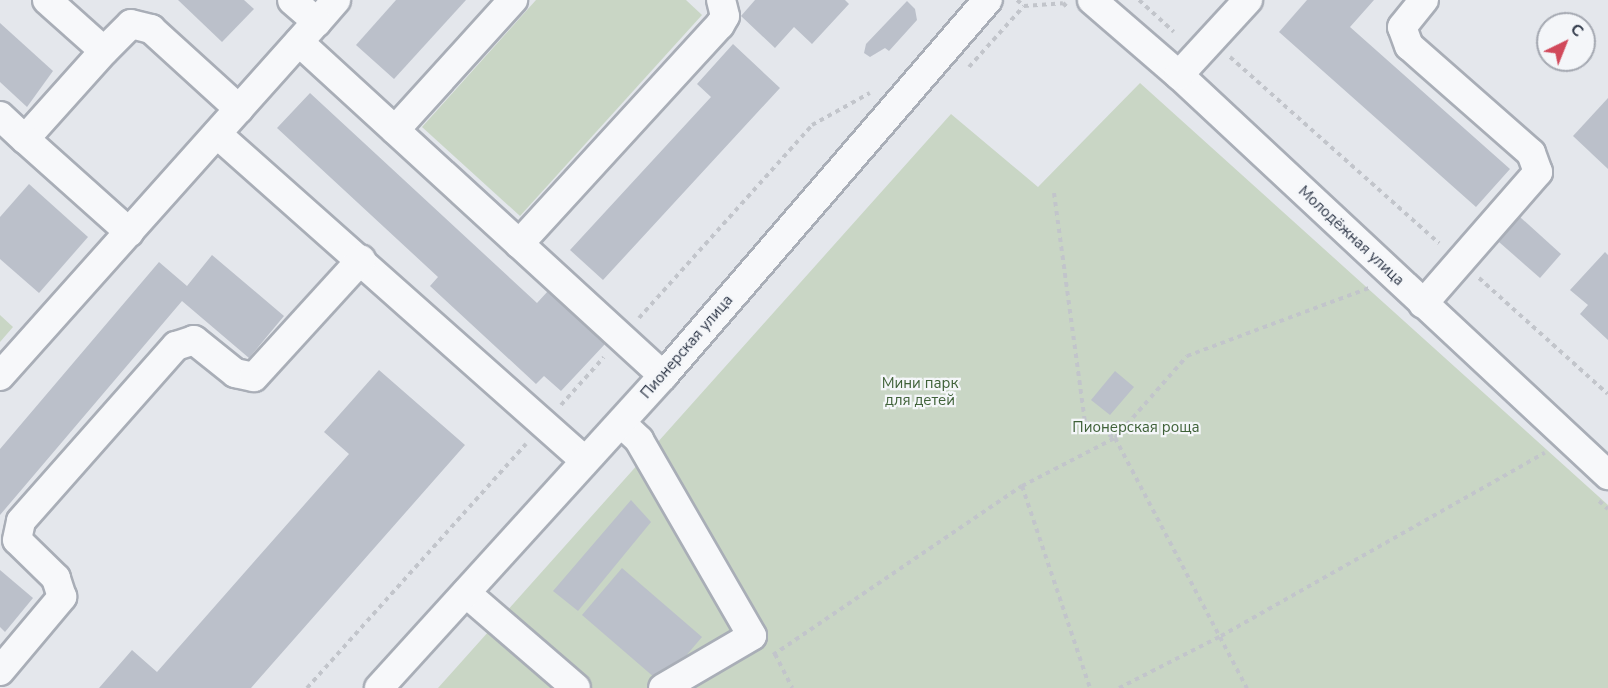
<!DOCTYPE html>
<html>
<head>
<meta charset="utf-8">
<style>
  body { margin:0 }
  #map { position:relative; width:1608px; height:688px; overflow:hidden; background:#e4e7ec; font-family:"Nunito Sans",sans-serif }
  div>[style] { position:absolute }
  .green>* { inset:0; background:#c9d6c5 }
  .building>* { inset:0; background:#bbc0ca }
  .path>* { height:4px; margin-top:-2px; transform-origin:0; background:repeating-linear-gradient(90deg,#c2c5cb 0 4.5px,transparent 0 9px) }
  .roads { filter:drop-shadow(2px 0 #a9aeb7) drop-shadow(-2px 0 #a9aeb7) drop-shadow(0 2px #a9aeb7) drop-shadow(0 -2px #a9aeb7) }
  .minor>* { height:28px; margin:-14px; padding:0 14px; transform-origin:14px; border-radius:14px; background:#f7f8fa }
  span { translate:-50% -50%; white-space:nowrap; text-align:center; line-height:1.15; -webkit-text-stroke:4.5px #f4f6f9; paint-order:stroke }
  .street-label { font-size:15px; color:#2b3445 }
  .park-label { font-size:15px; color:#3f6138 }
  .north { position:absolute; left:1536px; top:12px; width:60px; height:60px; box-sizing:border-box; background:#f4f6f9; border:2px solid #a4a8b1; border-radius:50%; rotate:43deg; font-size:16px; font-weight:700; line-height:24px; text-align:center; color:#2b3445 }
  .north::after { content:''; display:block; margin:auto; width:21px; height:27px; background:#d1495b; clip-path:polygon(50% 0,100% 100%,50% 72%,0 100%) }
</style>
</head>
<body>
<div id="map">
  <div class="green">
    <i style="clip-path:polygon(536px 0,686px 0,702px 15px,520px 216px,422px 127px)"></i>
    <i style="clip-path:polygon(1140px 83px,1608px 505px,1608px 688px,438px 688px,951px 114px,1038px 187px)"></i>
    <i style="clip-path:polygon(0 315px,13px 327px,0 342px)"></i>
  </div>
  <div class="building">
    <i style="clip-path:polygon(178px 0,244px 0,254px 9px,222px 42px)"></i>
    <i style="clip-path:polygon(396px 0,466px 0,394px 79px,356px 45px)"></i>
    <i style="clip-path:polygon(755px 0,845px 0,849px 4px,812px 44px,794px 27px,775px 48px,741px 16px)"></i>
    <i style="clip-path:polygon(1307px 0,1374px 0,1350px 27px,1510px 169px,1476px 207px,1279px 32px)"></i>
    <i style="clip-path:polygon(907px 1px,915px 9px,917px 20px,889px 51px,885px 48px,870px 57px,864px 53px,866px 44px)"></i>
    <i style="clip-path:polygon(0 23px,53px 71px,27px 107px,0 82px)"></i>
    <i style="clip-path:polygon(733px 44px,780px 88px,603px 280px,570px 250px,711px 97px,697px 84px)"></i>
    <i style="clip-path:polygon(310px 93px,537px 303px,548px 291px,605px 344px,561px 391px,544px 376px,536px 384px,430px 286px,438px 277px,277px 128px)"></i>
    <i style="clip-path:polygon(1608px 98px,1608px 169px,1573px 136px)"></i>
    <i style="clip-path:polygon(29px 184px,88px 237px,39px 293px,0 259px,0 217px)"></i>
    <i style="clip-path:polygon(1520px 217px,1561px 254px,1540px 278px,1499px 242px)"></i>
    <i style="clip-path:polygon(1605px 252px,1608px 255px,1608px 340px,1580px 314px,1588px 305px,1570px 290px)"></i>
    <i style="clip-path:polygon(212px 255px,284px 316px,249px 358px,182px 301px,0 515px,0 449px,159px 262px,187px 286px)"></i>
    <i style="clip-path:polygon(379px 370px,465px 445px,251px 688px,99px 688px,132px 650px,157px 672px,349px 454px,324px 432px)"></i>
    <i style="clip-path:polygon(1115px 371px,1134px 387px,1110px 415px,1091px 400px)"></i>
    <i style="clip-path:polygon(631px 500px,651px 522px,578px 611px,553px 591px)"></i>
    <i style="clip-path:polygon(622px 568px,702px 637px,662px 684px,582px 615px)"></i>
    <i style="clip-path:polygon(0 570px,33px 598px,5px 632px,0 627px)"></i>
  </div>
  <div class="path">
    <i style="left:1017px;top:0;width:9px;rotate:41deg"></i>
    <i style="left:1024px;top:6px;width:39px;rotate:-4deg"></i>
    <i style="left:1063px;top:3px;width:6px;rotate:45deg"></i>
    <i style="left:1139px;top:0;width:47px;rotate:42.4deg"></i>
    <i style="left:1230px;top:57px;width:280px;rotate:41.7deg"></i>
    <i style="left:969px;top:67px;width:82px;rotate:-48deg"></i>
    <i style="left:1054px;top:193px;width:231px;rotate:82.3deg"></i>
    <i style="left:1085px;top:422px;width:34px;rotate:28deg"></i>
    <i style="left:1115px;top:438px;width:283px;rotate:62.2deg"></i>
    <i style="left:1479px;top:278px;width:173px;rotate:42deg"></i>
    <i style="left:639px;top:318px;width:259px;rotate:-48.1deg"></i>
    <i style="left:812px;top:125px;width:66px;rotate:-28.9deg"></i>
    <i style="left:561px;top:405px;width:64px;rotate:-48.1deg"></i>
    <i style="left:1022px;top:486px;width:213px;rotate:71.4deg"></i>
    <i style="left:1599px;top:501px;width:12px;rotate:42deg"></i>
    <i style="left:775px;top:654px;width:38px;rotate:63deg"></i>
    <i style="left:773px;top:655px;width:301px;rotate:-34.2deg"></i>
    <i style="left:1022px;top:486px;width:105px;rotate:-27.3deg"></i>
    <i style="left:1115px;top:438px;width:109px;rotate:-48.7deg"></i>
    <i style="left:1187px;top:356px;width:194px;rotate:-20.5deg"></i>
    <i style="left:307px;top:688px;width:328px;rotate:-48.1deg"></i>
    <i style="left:1119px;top:688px;width:114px;rotate:-27deg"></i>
    <i style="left:1221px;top:636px;width:372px;rotate:-29.5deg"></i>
  </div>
  <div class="roads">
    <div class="minor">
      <i style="left:47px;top:0;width:76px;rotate:41.8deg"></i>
      <i style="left:104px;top:51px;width:38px;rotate:-45deg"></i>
      <i style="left:131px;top:24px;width:21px;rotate:14deg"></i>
      <i style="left:151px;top:29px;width:119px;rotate:42.3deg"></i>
      <i style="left:1092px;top:0;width:115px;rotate:40.8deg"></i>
      <i style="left:1179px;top:75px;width:587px;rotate:43deg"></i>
      <i style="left:317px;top:22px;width:29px;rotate:-49deg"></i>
      <i style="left:299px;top:42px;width:494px;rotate:42.5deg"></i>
      <i style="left:1179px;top:75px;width:102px;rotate:-47.4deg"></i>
      <i style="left:0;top:116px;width:34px;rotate:43deg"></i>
      <i style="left:25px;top:139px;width:118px;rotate:-48.1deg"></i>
      <i style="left:395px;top:130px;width:176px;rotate:-47.8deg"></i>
      <i style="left:217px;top:134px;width:491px;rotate:41.6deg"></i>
      <i style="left:25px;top:139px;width:140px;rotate:41.8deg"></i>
      <i style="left:519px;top:244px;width:297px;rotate:-47.5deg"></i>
      <i style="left:720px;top:25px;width:10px;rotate:-61deg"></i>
      <i style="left:725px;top:16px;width:16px;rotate:-104deg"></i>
      <i style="left:1423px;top:304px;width:175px;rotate:-48.9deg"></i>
      <i style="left:1538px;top:172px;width:20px;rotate:-110deg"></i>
      <i style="left:1531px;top:153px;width:162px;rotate:-138.7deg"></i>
      <i style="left:1409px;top:46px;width:20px;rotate:-110deg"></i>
      <i style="left:1402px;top:27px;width:35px;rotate:-51deg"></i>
      <i style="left:0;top:376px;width:475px;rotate:-48.2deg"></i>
      <i style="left:317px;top:22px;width:33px;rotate:-139deg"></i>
      <i style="left:621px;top:423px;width:25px;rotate:43deg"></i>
      <i style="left:639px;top:440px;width:226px;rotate:60deg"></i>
      <i style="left:752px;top:636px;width:103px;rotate:149.7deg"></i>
      <i style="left:466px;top:593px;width:145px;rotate:40.8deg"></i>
      <i style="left:0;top:671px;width:97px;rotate:-50deg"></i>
      <i style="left:62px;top:597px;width:20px;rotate:-108deg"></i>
      <i style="left:56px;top:578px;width:54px;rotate:-135.7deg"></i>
      <i style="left:17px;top:540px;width:19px;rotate:-78deg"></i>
      <i style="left:21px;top:521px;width:234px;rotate:-48.5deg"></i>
      <i style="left:176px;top:346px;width:19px;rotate:-18deg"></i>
      <i style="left:194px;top:340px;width:53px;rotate:38.8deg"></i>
      <i style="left:235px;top:373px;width:19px;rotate:12deg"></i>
      <i style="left:254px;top:377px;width:159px;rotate:-47.6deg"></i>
      <i style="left:379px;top:688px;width:422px;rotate:-47.7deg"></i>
      <i style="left:663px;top:376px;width:497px;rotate:-49.2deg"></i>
    </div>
  </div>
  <div class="street-label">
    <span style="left:1351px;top:236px;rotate:43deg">Молодёжная улица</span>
    <span style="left:687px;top:347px;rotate:-49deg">Пионерская улица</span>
  </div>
  <div class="park-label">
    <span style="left:920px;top:392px">Мини парк<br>для детей</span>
    <span style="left:1136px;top:428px">Пионерская роща</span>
  </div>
  <div class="north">С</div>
</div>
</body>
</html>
